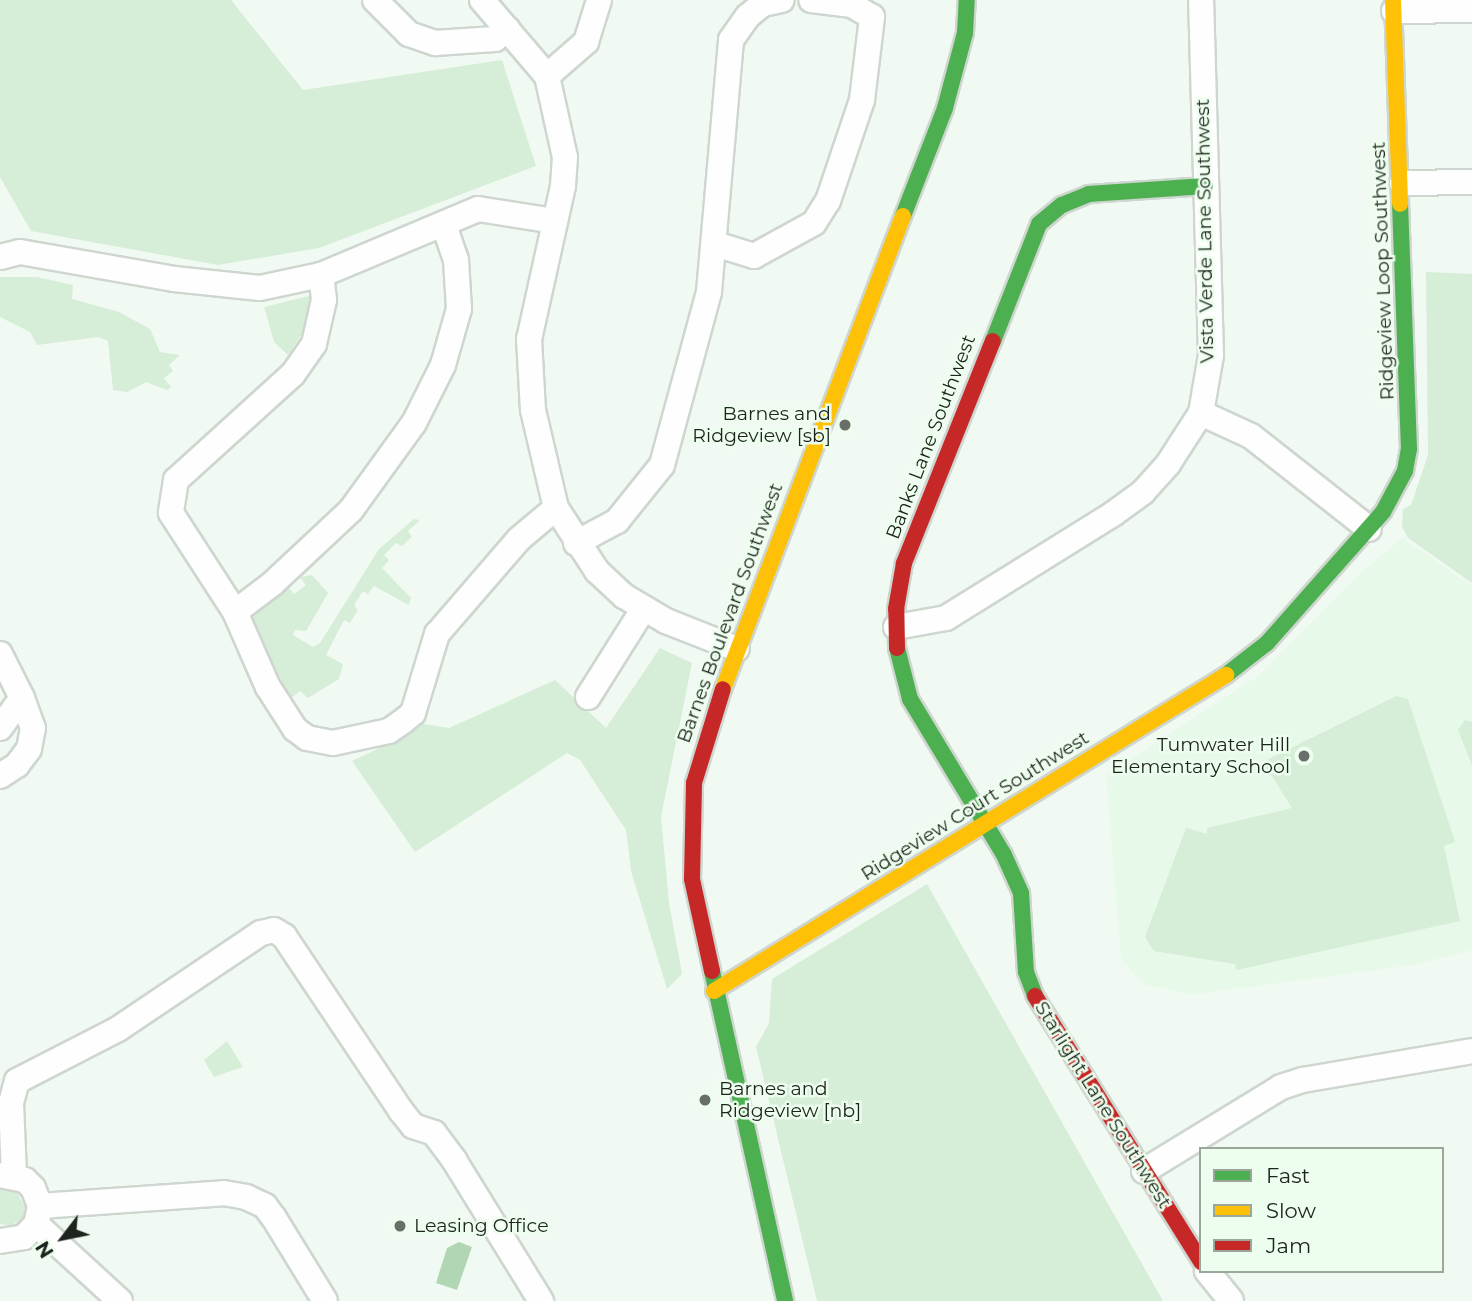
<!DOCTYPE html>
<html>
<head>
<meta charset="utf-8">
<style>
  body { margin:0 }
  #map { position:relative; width:1472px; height:1301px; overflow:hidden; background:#f1faf2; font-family:Montserrat,sans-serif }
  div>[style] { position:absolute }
  .built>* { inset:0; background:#e7f9e8 }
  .green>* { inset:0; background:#d6edd7 }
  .water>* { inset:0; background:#b1d6b4 }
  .roads { filter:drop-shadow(2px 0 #ced6cf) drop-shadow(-2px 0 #ced6cf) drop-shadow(0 2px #ced6cf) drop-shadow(0 -2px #ced6cf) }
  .street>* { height:24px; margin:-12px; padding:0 12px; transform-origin:12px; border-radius:12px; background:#fdfefd }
  .fast>* { height:16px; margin:-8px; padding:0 8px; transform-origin:8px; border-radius:8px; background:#4caf50 }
  .slow>* { height:16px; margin:-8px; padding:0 8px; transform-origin:8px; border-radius:8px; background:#ffc107 }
  .jam>* { height:16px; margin:-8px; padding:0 8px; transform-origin:8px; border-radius:8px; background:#c62828 }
  .dots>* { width:19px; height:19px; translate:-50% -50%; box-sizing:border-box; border:4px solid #edfeee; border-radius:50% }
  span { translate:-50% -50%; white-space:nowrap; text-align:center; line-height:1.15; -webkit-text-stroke:5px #edfeee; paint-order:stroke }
  .street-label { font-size:19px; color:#1d241d }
  .poi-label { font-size:19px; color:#1d241d }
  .right { translate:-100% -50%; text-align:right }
  .left { translate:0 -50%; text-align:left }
  .legend { position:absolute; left:1199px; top:1147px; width:245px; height:126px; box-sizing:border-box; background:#edfeee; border:2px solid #9aa79a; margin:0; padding:9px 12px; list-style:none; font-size:21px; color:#1d241d }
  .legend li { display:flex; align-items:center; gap:14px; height:35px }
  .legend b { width:35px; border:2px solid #9aa79a }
  .north { position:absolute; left:28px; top:1203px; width:70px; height:70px; -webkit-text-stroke:5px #edfeee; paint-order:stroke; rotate:238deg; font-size:19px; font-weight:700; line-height:28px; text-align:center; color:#1d241d }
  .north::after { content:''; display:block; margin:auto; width:24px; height:32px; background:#1d241d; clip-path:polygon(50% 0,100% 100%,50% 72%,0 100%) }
</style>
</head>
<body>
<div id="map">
  <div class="built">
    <i style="clip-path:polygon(1403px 538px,1472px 586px,1472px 950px,1413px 965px,1191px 995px,1143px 984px,1121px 959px,1106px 776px,1261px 674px,1360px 573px)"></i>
  </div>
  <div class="green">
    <i style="clip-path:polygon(0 0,231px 0,303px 90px,502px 60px,536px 166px,319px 248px,218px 265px,31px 231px,0 177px)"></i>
    <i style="clip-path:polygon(1426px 272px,1472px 274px,1472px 583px,1408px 538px,1402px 527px,1403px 509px,1411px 505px,1428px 455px)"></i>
    <i style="clip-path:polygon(0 277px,37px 277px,73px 285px,72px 299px,119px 312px,150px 329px,160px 352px,180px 355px,169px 365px,173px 371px,164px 378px,171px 387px,167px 390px,146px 382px,127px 392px,113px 390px,108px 341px,99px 337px,37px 345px,30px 332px,0 317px)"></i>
    <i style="clip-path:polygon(313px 295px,309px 323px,288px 355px,274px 342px,264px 307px)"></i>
    <i style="clip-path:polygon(414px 519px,420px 520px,408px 531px,412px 537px,402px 546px,396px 543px,384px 555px,389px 560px,382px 568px,411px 598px,409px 605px,374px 586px,368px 594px,363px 591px,354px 605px,358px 610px,350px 623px,344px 620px,326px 655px,343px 664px,339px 679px,308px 698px,300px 691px,290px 699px,251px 617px,288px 587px,294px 594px,306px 585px,300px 577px,312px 575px,328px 593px,306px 631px,295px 630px,293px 635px,313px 647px,320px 643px,379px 549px)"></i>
    <i style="clip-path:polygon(660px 648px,692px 663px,661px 817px,669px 903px,682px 974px,667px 989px,631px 871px,626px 830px,580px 760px,567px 753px,415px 852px,352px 761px,394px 741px,418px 723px,449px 728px,555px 680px,606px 728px)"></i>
    <i style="clip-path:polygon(1396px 696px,1408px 699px,1455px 842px,1444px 846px,1460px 921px,1236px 970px,1235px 964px,1154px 951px,1145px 937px,1186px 828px,1207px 834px,1207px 828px,1292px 808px,1263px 762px)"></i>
    <i style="clip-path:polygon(1465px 720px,1472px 722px,1472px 765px,1458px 730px)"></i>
    <i style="clip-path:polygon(927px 884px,1163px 1301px,817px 1301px,756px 1047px,769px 1023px,772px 979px)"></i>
    <i style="clip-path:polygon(227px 1041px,243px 1067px,214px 1077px,204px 1060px)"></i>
    <i style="clip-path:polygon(8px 1188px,17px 1193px,25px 1207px,23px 1218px,11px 1226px,0 1224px,0 1189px)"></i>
  </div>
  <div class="water">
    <i style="clip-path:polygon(459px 1242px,472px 1247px,457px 1290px,436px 1283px,447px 1248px)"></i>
  </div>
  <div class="roads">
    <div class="street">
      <i style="left:375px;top:0;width:48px;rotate:45deg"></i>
      <i style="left:409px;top:34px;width:28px;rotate:19deg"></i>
      <i style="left:435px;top:43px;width:60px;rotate:-3.8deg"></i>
      <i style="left:495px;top:39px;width:16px;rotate:-38deg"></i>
      <i style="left:482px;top:0;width:100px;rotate:49.5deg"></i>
      <i style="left:547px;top:76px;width:83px;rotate:77.5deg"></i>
      <i style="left:565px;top:157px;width:29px;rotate:94deg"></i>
      <i style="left:563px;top:186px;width:157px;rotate:102.5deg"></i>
      <i style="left:529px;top:339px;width:71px;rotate:86.8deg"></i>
      <i style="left:533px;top:410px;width:101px;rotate:76.8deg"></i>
      <i style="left:556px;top:508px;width:75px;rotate:56.9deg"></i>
      <i style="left:597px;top:571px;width:37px;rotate:43deg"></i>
      <i style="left:624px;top:596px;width:49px;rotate:30.8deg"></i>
      <i style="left:666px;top:621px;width:76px;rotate:21.5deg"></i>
      <i style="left:1394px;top:11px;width:78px;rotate:-0.7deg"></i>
      <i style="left:547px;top:76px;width:52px;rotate:-41.1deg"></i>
      <i style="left:586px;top:42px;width:44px;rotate:-72.8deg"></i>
      <i style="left:1402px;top:183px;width:70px;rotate:-0.8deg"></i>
      <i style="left:715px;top:244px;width:41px;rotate:17.1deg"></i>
      <i style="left:754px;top:256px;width:68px;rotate:-28.8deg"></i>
      <i style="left:814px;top:223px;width:26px;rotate:-58deg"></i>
      <i style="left:828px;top:201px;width:107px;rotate:-71.4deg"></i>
      <i style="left:862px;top:100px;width:84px;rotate:-83.1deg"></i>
      <i style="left:872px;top:17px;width:23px;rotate:-149deg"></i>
      <i style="left:852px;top:5px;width:41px;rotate:-173deg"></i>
      <i style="left:0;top:257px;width:21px;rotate:-14deg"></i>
      <i style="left:20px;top:252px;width:156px;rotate:9.9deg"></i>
      <i style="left:174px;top:279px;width:86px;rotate:6deg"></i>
      <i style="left:260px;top:288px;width:62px;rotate:-12deg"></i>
      <i style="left:321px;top:275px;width:170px;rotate:-22.8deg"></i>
      <i style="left:478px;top:209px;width:78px;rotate:8.9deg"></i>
      <i style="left:321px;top:275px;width:25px;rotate:83deg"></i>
      <i style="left:324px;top:300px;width:45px;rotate:102.8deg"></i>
      <i style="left:314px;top:344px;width:37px;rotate:125deg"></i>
      <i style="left:293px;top:374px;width:158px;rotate:137.8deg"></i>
      <i style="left:176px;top:480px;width:33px;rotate:99deg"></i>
      <i style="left:171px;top:513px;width:118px;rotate:57.1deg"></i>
      <i style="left:235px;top:612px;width:82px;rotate:66.3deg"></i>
      <i style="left:268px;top:687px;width:50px;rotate:57.3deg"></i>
      <i style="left:295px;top:729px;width:15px;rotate:37deg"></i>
      <i style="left:307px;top:738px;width:26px;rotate:11deg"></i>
      <i style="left:333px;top:743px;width:57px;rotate:-12.1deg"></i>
      <i style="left:389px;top:731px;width:16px;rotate:-35deg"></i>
      <i style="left:402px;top:722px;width:14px;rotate:-39deg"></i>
      <i style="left:413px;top:713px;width:83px;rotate:-73.1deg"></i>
      <i style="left:437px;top:634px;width:125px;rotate:-49.2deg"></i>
      <i style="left:519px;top:539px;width:48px;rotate:-40deg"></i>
      <i style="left:1201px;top:413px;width:55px;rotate:24.7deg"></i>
      <i style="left:1251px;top:436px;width:150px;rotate:38.2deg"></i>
      <i style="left:576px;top:543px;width:47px;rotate:-28.2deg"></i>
      <i style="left:617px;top:521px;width:72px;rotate:-51.2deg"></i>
      <i style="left:662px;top:465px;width:179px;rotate:-74.8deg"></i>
      <i style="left:709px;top:292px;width:253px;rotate:-85deg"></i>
      <i style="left:731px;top:40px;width:29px;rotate:-55deg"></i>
      <i style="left:748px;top:16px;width:19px;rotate:-39deg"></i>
      <i style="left:763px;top:4px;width:19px;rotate:-12deg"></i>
      <i style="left:235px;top:612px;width:46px;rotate:-37.1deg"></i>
      <i style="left:272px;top:584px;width:108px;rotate:-43.1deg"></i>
      <i style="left:351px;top:510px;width:107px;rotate:-54.1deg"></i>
      <i style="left:414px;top:423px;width:65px;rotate:-63.4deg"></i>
      <i style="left:443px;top:365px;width:58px;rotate:-74.1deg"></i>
      <i style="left:459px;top:309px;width:49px;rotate:-93.5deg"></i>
      <i style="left:456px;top:260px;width:37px;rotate:-109deg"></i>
      <i style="left:896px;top:627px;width:51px;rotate:-10.2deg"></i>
      <i style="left:946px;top:618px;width:197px;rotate:-31.9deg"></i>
      <i style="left:1113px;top:514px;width:37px;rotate:-36deg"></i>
      <i style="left:1143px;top:492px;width:38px;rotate:-48deg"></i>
      <i style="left:1168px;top:464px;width:61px;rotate:-57.1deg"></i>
      <i style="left:1201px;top:413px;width:59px;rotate:-80.2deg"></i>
      <i style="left:1211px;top:355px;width:355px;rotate:-91.6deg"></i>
      <i style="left:0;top:654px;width:49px;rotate:63.4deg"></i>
      <i style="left:588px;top:697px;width:105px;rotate:-57.8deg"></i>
      <i style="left:0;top:728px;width:37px;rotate:-54deg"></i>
      <i style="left:22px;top:698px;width:32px;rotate:70deg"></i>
      <i style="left:33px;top:728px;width:21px;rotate:101deg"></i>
      <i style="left:29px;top:749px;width:20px;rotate:127deg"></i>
      <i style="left:17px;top:765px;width:20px;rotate:147deg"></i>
      <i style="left:1144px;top:1171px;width:161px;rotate:-31.5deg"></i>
      <i style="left:1281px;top:1087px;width:23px;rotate:-18deg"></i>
      <i style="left:1303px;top:1080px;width:171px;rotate:-9.7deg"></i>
      <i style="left:14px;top:1175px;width:72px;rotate:-92.4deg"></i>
      <i style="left:11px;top:1103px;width:23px;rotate:-75deg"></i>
      <i style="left:17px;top:1081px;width:114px;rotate:-27.2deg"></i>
      <i style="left:118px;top:1029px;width:172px;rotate:-33.9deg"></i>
      <i style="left:261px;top:933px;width:13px;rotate:-13deg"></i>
      <i style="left:274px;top:930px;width:12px;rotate:31deg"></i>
      <i style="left:284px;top:936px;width:211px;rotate:56.2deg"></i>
      <i style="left:401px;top:1111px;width:19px;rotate:51deg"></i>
      <i style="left:413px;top:1126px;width:22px;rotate:18deg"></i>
      <i style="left:434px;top:1133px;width:34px;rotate:53deg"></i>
      <i style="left:454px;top:1160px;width:166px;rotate:58.3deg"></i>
      <i style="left:40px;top:1206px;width:184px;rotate:-4deg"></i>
      <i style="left:224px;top:1193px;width:22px;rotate:10deg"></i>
      <i style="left:246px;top:1197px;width:21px;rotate:25deg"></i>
      <i style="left:265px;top:1206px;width:15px;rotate:53deg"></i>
      <i style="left:274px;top:1218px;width:97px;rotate:58.4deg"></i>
      <i style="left:36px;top:1224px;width:114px;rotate:42.5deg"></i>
      <i style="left:0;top:1241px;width:24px;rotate:-9deg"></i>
      <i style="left:24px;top:1237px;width:18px;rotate:-47deg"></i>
      <i style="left:36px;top:1224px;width:18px;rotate:-77deg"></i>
      <i style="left:40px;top:1206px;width:19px;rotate:-111deg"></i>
      <i style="left:33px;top:1188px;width:11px;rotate:-135deg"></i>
      <i style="left:25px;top:1180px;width:25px;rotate:-169deg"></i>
      <i style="left:1207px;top:1271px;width:38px;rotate:51deg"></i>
    </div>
    <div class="fast">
      <i style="left:903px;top:216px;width:116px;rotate:-68.7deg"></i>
      <i style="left:945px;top:108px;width:78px;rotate:-75.1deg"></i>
      <i style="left:965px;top:33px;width:33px;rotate:-87deg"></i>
      <i style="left:993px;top:341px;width:126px;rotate:-68.5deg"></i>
      <i style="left:1039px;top:224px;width:30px;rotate:-40deg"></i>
      <i style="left:1062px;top:205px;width:29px;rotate:-22deg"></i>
      <i style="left:1089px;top:194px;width:116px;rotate:-3.9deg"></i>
      <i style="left:897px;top:648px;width:53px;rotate:75.7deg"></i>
      <i style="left:910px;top:699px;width:182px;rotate:58.9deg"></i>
      <i style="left:1004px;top:855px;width:42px;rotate:65.9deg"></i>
      <i style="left:1021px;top:893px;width:79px;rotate:86.4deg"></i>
      <i style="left:1026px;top:972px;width:26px;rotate:69deg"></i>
      <i style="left:1226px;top:675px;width:52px;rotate:-38deg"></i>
      <i style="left:1267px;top:643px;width:175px;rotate:-48.5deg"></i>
      <i style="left:1383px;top:512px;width:47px;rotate:-61.8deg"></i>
      <i style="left:1405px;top:471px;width:22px;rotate:-80deg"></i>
      <i style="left:1409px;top:449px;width:245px;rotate:-92.1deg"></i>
      <i style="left:712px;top:971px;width:338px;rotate:77.5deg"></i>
    </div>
    <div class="slow">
      <i style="left:1393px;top:0;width:204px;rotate:88deg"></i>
      <i style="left:723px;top:689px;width:506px;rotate:-69.17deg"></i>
      <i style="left:714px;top:991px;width:602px;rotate:-31.68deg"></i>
    </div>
    <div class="jam">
      <i style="left:897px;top:648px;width:39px;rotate:-91deg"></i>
      <i style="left:896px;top:609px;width:47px;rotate:-80.1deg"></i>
      <i style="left:904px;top:563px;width:239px;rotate:-68.2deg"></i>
      <i style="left:712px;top:971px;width:94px;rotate:-102.3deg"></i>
      <i style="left:692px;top:879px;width:96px;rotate:-88.8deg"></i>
      <i style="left:694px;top:783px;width:98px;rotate:-72.9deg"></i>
      <i style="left:1035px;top:996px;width:314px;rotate:58deg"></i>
    </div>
  </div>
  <div class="dots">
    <i style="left:845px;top:425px;background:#676f68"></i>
    <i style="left:1304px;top:756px;background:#676f68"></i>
    <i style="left:705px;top:1100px;background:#676f68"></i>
    <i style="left:400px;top:1226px;background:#676f68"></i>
  </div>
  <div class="street-label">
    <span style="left:1205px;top:231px;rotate:-91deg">Vista Verde Lane Southwest</span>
    <span style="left:1383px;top:271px;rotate:-92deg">Ridgeview Loop Southwest</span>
    <span style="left:931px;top:437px;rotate:-69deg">Banks Lane Southwest</span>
    <span style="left:730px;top:613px;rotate:-70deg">Barnes Boulevard Southwest</span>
    <span style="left:975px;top:806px;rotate:-32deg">Ridgeview Court Southwest</span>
    <span style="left:1103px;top:1105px;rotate:58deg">Starlight Lane Southwest</span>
  </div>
  <div class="poi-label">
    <span class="right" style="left:831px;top:425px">Barnes and<br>Ridgeview [sb]</span>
    <span class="right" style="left:1290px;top:756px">Tumwater Hill<br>Elementary School</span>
    <span class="left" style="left:719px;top:1100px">Barnes and<br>Ridgeview [nb]</span>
    <span class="left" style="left:414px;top:1226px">Leasing Office</span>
  </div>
  <ul class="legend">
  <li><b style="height:9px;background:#4caf50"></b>Fast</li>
  <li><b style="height:9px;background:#ffc107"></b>Slow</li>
  <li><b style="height:9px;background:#c62828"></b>Jam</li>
  </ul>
  <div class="north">N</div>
</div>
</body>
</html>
